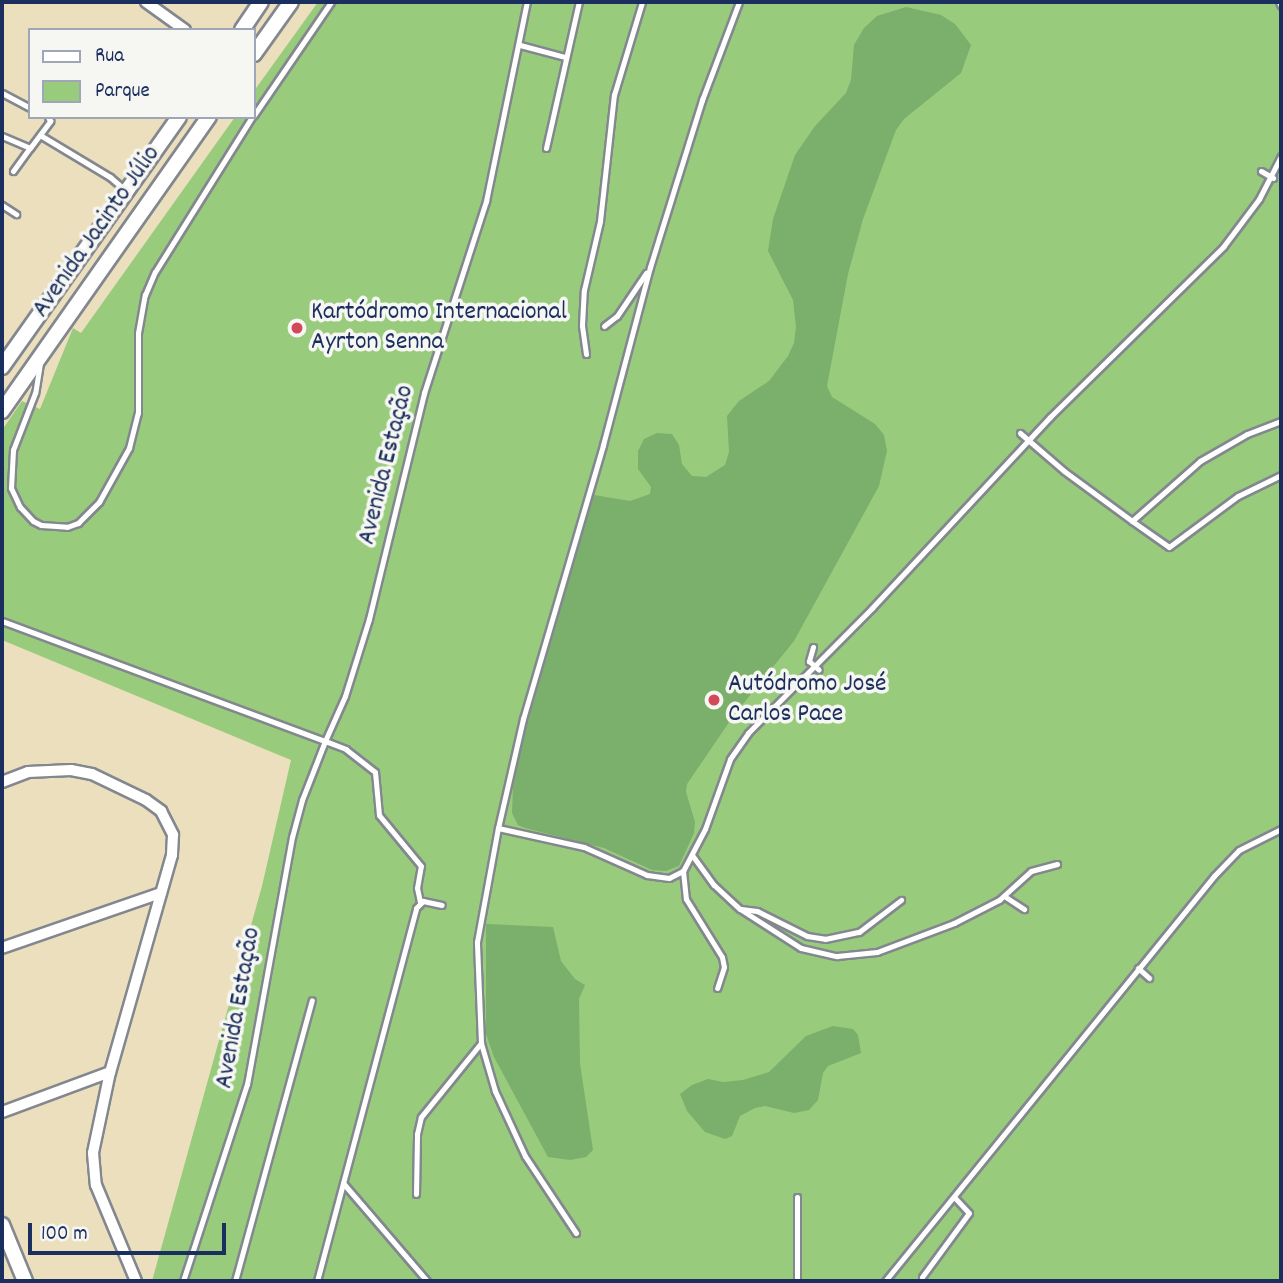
<!DOCTYPE html>
<html>
<head>
<meta charset="utf-8">
<style>
  body { margin:0 }
  #map { position:relative; width:1283px; height:1283px; overflow:hidden; background:#ebdfbe; font-family:Dekko,sans-serif }
  div>[style] { position:absolute }
  .green>* { inset:0; background:#98cb7c }
  .forest>* { inset:0; background:#7aaf6c }
  .roads { filter:drop-shadow(2px 0 #83878e) drop-shadow(-2px 0 #83878e) drop-shadow(0 2px #83878e) drop-shadow(0 -2px #83878e) }
  .service>* { height:5px; margin:-2.5px; padding:0 2.5px; transform-origin:2.5px; border-radius:2.5px; background:#fff }
  .minor>* { height:10px; margin:-5px; padding:0 5px; transform-origin:5px; border-radius:5px; background:#fff }
  .tertiary>* { height:14px; margin:-7px; padding:0 7px; transform-origin:7px; border-radius:7px; background:#fff }
  .dots>* { width:19px; height:19px; translate:-50% -50%; box-sizing:border-box; border:4px solid #f6f6f2; border-radius:50% }
  span { translate:-50% -50%; white-space:nowrap; text-align:center; line-height:1.15; -webkit-text-stroke:7px #f6f6f2; paint-order:stroke }
  .street-label { font-size:26px; color:#1b2f5e }
  .poi-label { font-size:26px; color:#1b2f5e }
  .left { translate:0 -50%; text-align:left }
  .frame { position:absolute; inset:0; border:4px solid #1b2f5e; pointer-events:none }
  .legend { position:absolute; left:28px; top:28px; width:228px; height:91px; box-sizing:border-box; background:#f6f6f2; border:2px solid #9ea6b7; margin:0; padding:9px 12px; list-style:none; font-size:21px; color:#1b2f5e }
  .legend li { display:flex; align-items:center; gap:14px; height:35px }
  .legend b { width:35px; border:2px solid #9ea6b7 }
  .scale { position:absolute; left:28px; top:1223px; width:198px; height:32px; box-sizing:border-box; border:4px solid #1b2f5e; border-top:0; padding-left:9px; font-size:21px; line-height:24px; white-space:nowrap; color:#1b2f5e; -webkit-text-stroke:5px #f6f6f2; paint-order:stroke }
</style>
</head>
<body>
<div id="map">
  <div class="green">
    <i style="clip-path:polygon(318px 2px,1281px 2px,1281px 1281px,152px 1281px,262px 886px,291px 760px,2px 640px,2px 430px,22px 401px,40px 409px,73px 328px,81px 333px,235px 117px,254px 117px,254px 91px)"></i>
  </div>
  <div class="forest">
    <i style="clip-path:polygon(906px 7px,941px 15px,955px 24px,971px 45px,961px 73px,904px 119px,896px 130px,863px 219px,848px 274px,827px 386px,832px 397px,875px 424px,884px 435px,887px 451px,879px 486px,794px 641px,734px 715px,687px 784px,686px 792px,695px 822px,694px 833px,679px 866px,666px 871px,652px 870px,604px 848px,525px 828px,518px 825px,512px 813px,513px 787px,524px 735px,594px 495px,630px 501px,650px 494px,651px 487px,638px 469px,638px 451px,644px 439px,657px 433px,672px 434px,679px 445px,682px 464px,692px 476px,706px 477px,725px 465px,729px 452px,727px 416px,739px 401px,769px 381px,788px 356px,794px 343px,796px 327px,793px 300px,768px 251px,773px 219px,795px 155px,815px 126px,846px 93px,851px 80px,854px 45px,864px 28px,877px 16px)"></i>
    <i style="clip-path:polygon(486px 924px,553px 927px,561px 961px,575px 979px,585px 985px,579px 999px,580px 1064px,593px 1150px,586px 1157px,570px 1160px,548px 1157px,494px 1057px,486px 1034px)"></i>
    <i style="clip-path:polygon(833px 1026px,853px 1029px,858px 1035px,861px 1053px,828px 1066px,823px 1073px,818px 1100px,809px 1110px,794px 1113px,765px 1106px,755px 1108px,740px 1116px,732px 1136px,725px 1139px,705px 1132px,687px 1111px,680px 1094px,692px 1085px,708px 1079px,723px 1082px,743px 1080px,769px 1072px,806px 1036px)"></i>
  </div>
  <div class="roads">
    <div class="service">
      <i style="left:1279px;top:2px;width:4px;rotate:63deg"></i>
      <i style="left:520px;top:45px;width:47px;rotate:14.9deg"></i>
      <i style="left:2px;top:93px;width:32px;rotate:28deg"></i>
      <i style="left:254px;top:115px;width:137px;rotate:-55.7deg"></i>
      <i style="left:40px;top:135px;width:82px;rotate:31deg"></i>
      <i style="left:110px;top:177px;width:20px;rotate:41deg"></i>
      <i style="left:2px;top:136px;width:30px;rotate:23deg"></i>
      <i style="left:30px;top:148px;width:34px;rotate:-53deg"></i>
      <i style="left:50px;top:121px;width:4px;rotate:-117deg"></i>
      <i style="left:546px;top:148px;width:150px;rotate:-77.3deg"></i>
      <i style="left:13px;top:171px;width:29px;rotate:-54deg"></i>
      <i style="left:1261px;top:171px;width:14px;rotate:30deg"></i>
      <i style="left:2px;top:205px;width:17px;rotate:33deg"></i>
      <i style="left:604px;top:326px;width:16px;rotate:-38deg"></i>
      <i style="left:617px;top:316px;width:52px;rotate:-56deg"></i>
      <i style="left:586px;top:354px;width:29px;rotate:-98deg"></i>
      <i style="left:582px;top:325px;width:35px;rotate:-87deg"></i>
      <i style="left:584px;top:290px;width:71px;rotate:-76.9deg"></i>
      <i style="left:600px;top:221px;width:127px;rotate:-83.7deg"></i>
      <i style="left:614px;top:95px;width:97px;rotate:-73.2deg"></i>
      <i style="left:40px;top:363px;width:30px;rotate:99deg"></i>
      <i style="left:35px;top:393px;width:61px;rotate:111.1deg"></i>
      <i style="left:13px;top:450px;width:38px;rotate:93deg"></i>
      <i style="left:11px;top:488px;width:21px;rotate:65deg"></i>
      <i style="left:20px;top:507px;width:19px;rotate:47deg"></i>
      <i style="left:33px;top:521px;width:9px;rotate:27deg"></i>
      <i style="left:41px;top:525px;width:26px;rotate:4deg"></i>
      <i style="left:67px;top:527px;width:12px;rotate:-20deg"></i>
      <i style="left:78px;top:523px;width:30px;rotate:-45deg"></i>
      <i style="left:99px;top:502px;width:62px;rotate:-60.9deg"></i>
      <i style="left:129px;top:448px;width:36px;rotate:-76deg"></i>
      <i style="left:138px;top:413px;width:80px;rotate:-90deg"></i>
      <i style="left:138px;top:333px;width:39px;rotate:-80deg"></i>
      <i style="left:145px;top:295px;width:25px;rotate:-67deg"></i>
      <i style="left:155px;top:272px;width:183px;rotate:-58deg"></i>
      <i style="left:1020px;top:433px;width:58px;rotate:40.8deg"></i>
      <i style="left:1064px;top:471px;width:84px;rotate:36.3deg"></i>
      <i style="left:1132px;top:521px;width:91px;rotate:-41.4deg"></i>
      <i style="left:1200px;top:461px;width:54px;rotate:-29.9deg"></i>
      <i style="left:1247px;top:434px;width:36px;rotate:-21deg"></i>
      <i style="left:1132px;top:521px;width:45px;rotate:35.1deg"></i>
      <i style="left:1169px;top:547px;width:86px;rotate:-36.5deg"></i>
      <i style="left:1238px;top:496px;width:48px;rotate:-26deg"></i>
      <i style="left:2px;top:621px;width:345px;rotate:20.4deg"></i>
      <i style="left:325px;top:741px;width:63px;rotate:111.3deg"></i>
      <i style="left:302px;top:800px;width:38px;rotate:105deg"></i>
      <i style="left:292px;top:837px;width:251px;rotate:100.3deg"></i>
      <i style="left:247px;top:1084px;width:207px;rotate:108deg"></i>
      <i style="left:813px;top:647px;width:15px;rotate:106deg"></i>
      <i style="left:809px;top:661px;width:13px;rotate:42deg"></i>
      <i style="left:498px;top:828px;width:112px;rotate:-77.1deg"></i>
      <i style="left:523px;top:719px;width:285px;rotate:-73.7deg"></i>
      <i style="left:603px;top:445px;width:184px;rotate:-75.2deg"></i>
      <i style="left:650px;top:267px;width:175px;rotate:-72.7deg"></i>
      <i style="left:702px;top:100px;width:105px;rotate:-69.3deg"></i>
      <i style="left:692px;top:855px;width:37px;rotate:54deg"></i>
      <i style="left:714px;top:885px;width:35px;rotate:43deg"></i>
      <i style="left:740px;top:909px;width:72px;rotate:32.6deg"></i>
      <i style="left:801px;top:948px;width:37px;rotate:13deg"></i>
      <i style="left:837px;top:956px;width:40px;rotate:-5.7deg"></i>
      <i style="left:877px;top:952px;width:82px;rotate:-20.6deg"></i>
      <i style="left:954px;top:923px;width:51px;rotate:-27.1deg"></i>
      <i style="left:999px;top:900px;width:43px;rotate:-42.2deg"></i>
      <i style="left:1031px;top:871px;width:27px;rotate:-15deg"></i>
      <i style="left:683px;top:871px;width:28px;rotate:84deg"></i>
      <i style="left:686px;top:899px;width:68px;rotate:58.2deg"></i>
      <i style="left:722px;top:957px;width:10px;rotate:79deg"></i>
      <i style="left:724px;top:967px;width:22px;rotate:108deg"></i>
      <i style="left:1004px;top:896px;width:24px;rotate:33deg"></i>
      <i style="left:420px;top:902px;width:14px;rotate:-102deg"></i>
      <i style="left:417px;top:888px;width:22px;rotate:-80deg"></i>
      <i style="left:421px;top:866px;width:66px;rotate:-129.5deg"></i>
      <i style="left:379px;top:815px;width:43px;rotate:-95.3deg"></i>
      <i style="left:375px;top:772px;width:37px;rotate:-142deg"></i>
      <i style="left:346px;top:749px;width:22px;rotate:-159deg"></i>
      <i style="left:325px;top:741px;width:49px;rotate:-66deg"></i>
      <i style="left:345px;top:696px;width:81px;rotate:-72.7deg"></i>
      <i style="left:369px;top:619px;width:233px;rotate:-76.3deg"></i>
      <i style="left:424px;top:393px;width:202px;rotate:-72.1deg"></i>
      <i style="left:486px;top:201px;width:203px;rotate:-78.4deg"></i>
      <i style="left:741px;top:909px;width:16px;rotate:7deg"></i>
      <i style="left:757px;top:911px;width:56px;rotate:26.6deg"></i>
      <i style="left:807px;top:936px;width:18px;rotate:9deg"></i>
      <i style="left:825px;top:939px;width:35px;rotate:-12deg"></i>
      <i style="left:859px;top:932px;width:53px;rotate:-37.3deg"></i>
      <i style="left:1138px;top:968px;width:15px;rotate:42deg"></i>
      <i style="left:343px;top:1183px;width:129px;rotate:49.4deg"></i>
      <i style="left:416px;top:1194px;width:60px;rotate:-89deg"></i>
      <i style="left:417px;top:1134px;width:17px;rotate:-77deg"></i>
      <i style="left:421px;top:1117px;width:95px;rotate:-51deg"></i>
      <i style="left:576px;top:1233px;width:92px;rotate:-123.5deg"></i>
      <i style="left:525px;top:1156px;width:72px;rotate:-114.8deg"></i>
      <i style="left:495px;top:1091px;width:50px;rotate:-106.3deg"></i>
      <i style="left:481px;top:1043px;width:101px;rotate:-92.3deg"></i>
      <i style="left:477px;top:942px;width:116px;rotate:-79.6deg"></i>
      <i style="left:498px;top:828px;width:88px;rotate:12.5deg"></i>
      <i style="left:584px;top:847px;width:69px;rotate:24deg"></i>
      <i style="left:647px;top:875px;width:22px;rotate:8deg"></i>
      <i style="left:669px;top:878px;width:16px;rotate:-27deg"></i>
      <i style="left:683px;top:871px;width:47px;rotate:-62.4deg"></i>
      <i style="left:705px;top:829px;width:74px;rotate:-70.3deg"></i>
      <i style="left:730px;top:759px;width:32px;rotate:-55deg"></i>
      <i style="left:748px;top:733px;width:176px;rotate:-45.2deg"></i>
      <i style="left:872px;top:608px;width:261px;rotate:-47deg"></i>
      <i style="left:1050px;top:417px;width:243px;rotate:-44.5deg"></i>
      <i style="left:1223px;top:247px;width:60px;rotate:-53.1deg"></i>
      <i style="left:1259px;top:199px;width:48px;rotate:-62.9deg"></i>
      <i style="left:922px;top:1277px;width:79px;rotate:-53.7deg"></i>
      <i style="left:969px;top:1213px;width:22px;rotate:-133deg"></i>
      <i style="left:235px;top:1281px;width:291px;rotate:-74.7deg"></i>
      <i style="left:317px;top:1281px;width:386px;rotate:-75.1deg"></i>
      <i style="left:416px;top:908px;width:10px;rotate:-45deg"></i>
      <i style="left:423px;top:901px;width:19px;rotate:12deg"></i>
      <i style="left:797px;top:1281px;width:84px;rotate:-90deg"></i>
      <i style="left:885px;top:1281px;width:522px;rotate:-50.91deg"></i>
      <i style="left:1214px;top:876px;width:36px;rotate:-46deg"></i>
      <i style="left:1239px;top:850px;width:47px;rotate:-26.6deg"></i>
    </div>
    <div class="minor">
      <i style="left:146px;top:2px;width:48px;rotate:35.7deg"></i>
      <i style="left:2px;top:782px;width:28px;rotate:-21deg"></i>
      <i style="left:28px;top:772px;width:43px;rotate:-2.7deg"></i>
      <i style="left:71px;top:770px;width:21px;rotate:11deg"></i>
      <i style="left:92px;top:774px;width:60px;rotate:25.7deg"></i>
      <i style="left:146px;top:800px;width:19px;rotate:36deg"></i>
      <i style="left:161px;top:811px;width:27px;rotate:63deg"></i>
      <i style="left:173px;top:835px;width:20px;rotate:93deg"></i>
      <i style="left:172px;top:855px;width:226px;rotate:105.9deg"></i>
      <i style="left:110px;top:1072px;width:83px;rotate:101.9deg"></i>
      <i style="left:93px;top:1153px;width:32px;rotate:85deg"></i>
      <i style="left:96px;top:1185px;width:104px;rotate:67.4deg"></i>
      <i style="left:2px;top:948px;width:168px;rotate:-19.1deg"></i>
      <i style="left:2px;top:1112px;width:115px;rotate:-20.3deg"></i>
    </div>
    <div class="tertiary">
      <i style="left:242px;top:30px;width:34px;rotate:-56deg"></i>
      <i style="left:254px;top:54px;width:64px;rotate:-54.6deg"></i>
      <i style="left:2px;top:367px;width:306px;rotate:-54.7deg"></i>
      <i style="left:2px;top:411px;width:360px;rotate:-54.9deg"></i>
      <i style="left:2px;top:1225px;width:61px;rotate:67.7deg"></i>
    </div>
  </div>
  <div class="dots">
    <i style="left:297px;top:328px;background:#d1495b"></i>
    <i style="left:714px;top:700px;background:#d1495b"></i>
  </div>
  <div class="street-label">
    <span style="left:97px;top:232px;rotate:-55deg">Avenida Jacinto Júlio</span>
    <span style="left:387px;top:465px;rotate:-76deg">Avenida Estação</span>
    <span style="left:239px;top:1008px;rotate:-80deg">Avenida Estação</span>
  </div>
  <div class="poi-label">
    <span class="left" style="left:311px;top:328px">Kartódromo Internacional<br>Ayrton Senna</span>
    <span class="left" style="left:728px;top:700px">Autódromo José<br>Carlos Pace</span>
  </div>
  <div class="frame"></div>
  <ul class="legend">
  <li><b style="height:9px;background:#fff"></b>Rua</li>
  <li><b style="height:19px;background:#98cb7c"></b>Parque</li>
  </ul>
  <div class="scale">100 m</div>
</div>
</body>
</html>
